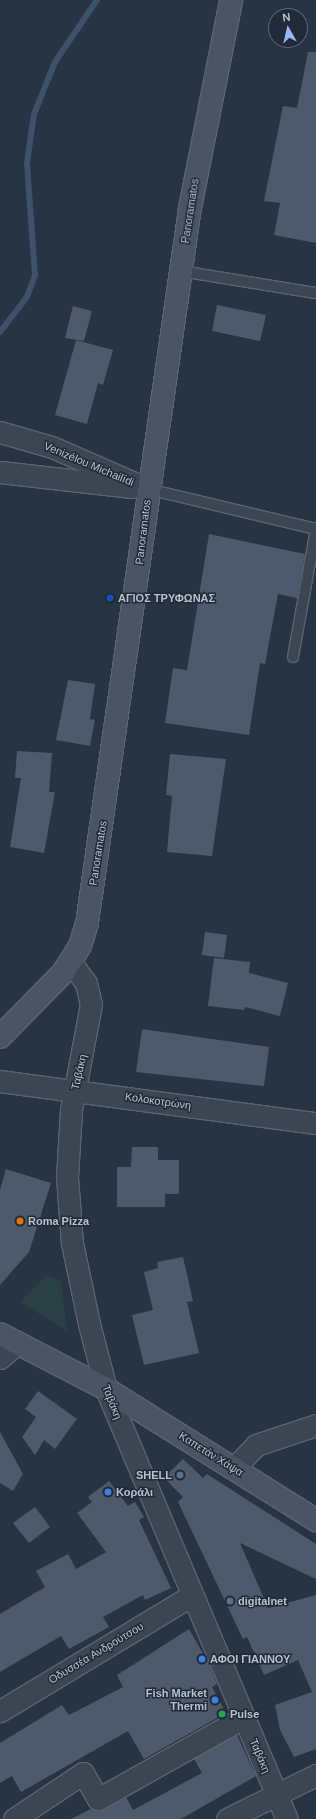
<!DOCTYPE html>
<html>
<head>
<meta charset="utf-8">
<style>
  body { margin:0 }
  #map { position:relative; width:316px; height:1819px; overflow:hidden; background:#283343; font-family:Helvetica,sans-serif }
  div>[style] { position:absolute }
  .green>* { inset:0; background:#2a4044 }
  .stream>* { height:6px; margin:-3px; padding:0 3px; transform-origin:3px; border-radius:3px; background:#3f506b }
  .building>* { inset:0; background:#4e5a6b }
  .roads { filter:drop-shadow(1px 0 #5b6370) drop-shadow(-1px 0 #5b6370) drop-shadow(0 1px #5b6370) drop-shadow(0 -1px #5b6370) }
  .lane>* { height:10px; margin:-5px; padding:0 5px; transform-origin:5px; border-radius:5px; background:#3c4552 }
  .street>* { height:21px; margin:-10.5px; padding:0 10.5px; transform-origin:10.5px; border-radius:10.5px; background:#3c4552 }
  .secondary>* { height:22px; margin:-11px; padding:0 11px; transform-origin:11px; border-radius:11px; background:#4a5465 }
  .dots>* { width:11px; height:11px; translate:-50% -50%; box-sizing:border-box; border:2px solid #212a38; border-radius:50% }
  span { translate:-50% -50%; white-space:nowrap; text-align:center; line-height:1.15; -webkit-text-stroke:3px #212a38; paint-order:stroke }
  .street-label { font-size:11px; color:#bac1cc }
  .poi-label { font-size:11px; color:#bac1cc; font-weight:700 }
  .left { translate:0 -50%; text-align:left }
  .right { translate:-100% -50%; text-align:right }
  .north { position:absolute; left:268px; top:8px; width:40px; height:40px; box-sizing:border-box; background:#212a38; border:1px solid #5e6673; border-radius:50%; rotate:352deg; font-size:11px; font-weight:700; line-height:16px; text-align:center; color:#bac1cc }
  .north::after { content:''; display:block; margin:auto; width:14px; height:18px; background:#95b9f5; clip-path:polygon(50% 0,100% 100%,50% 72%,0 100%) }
</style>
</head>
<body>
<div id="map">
  <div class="green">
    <i style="clip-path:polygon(47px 1275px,61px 1280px,67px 1331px,20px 1302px)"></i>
  </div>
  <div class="stream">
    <i style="left:0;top:332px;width:44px;rotate:-52.4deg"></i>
    <i style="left:27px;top:297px;width:23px;rotate:-70deg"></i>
    <i style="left:35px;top:275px;width:112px;rotate:-94.1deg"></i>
    <i style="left:27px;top:163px;width:49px;rotate:-81.9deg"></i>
    <i style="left:34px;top:114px;width:56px;rotate:-68deg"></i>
    <i style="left:55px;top:62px;width:75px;rotate:-55.9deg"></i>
  </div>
  <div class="building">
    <i style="clip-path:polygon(308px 52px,316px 52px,316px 243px,274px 235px,280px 203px,264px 201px,283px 106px,297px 108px)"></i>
    <i style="clip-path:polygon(217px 305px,266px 315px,260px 341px,212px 331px)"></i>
    <i style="clip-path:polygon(73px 306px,92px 311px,84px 341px,65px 338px)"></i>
    <i style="clip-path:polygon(76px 340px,113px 350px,103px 385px,98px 383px,87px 424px,55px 415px)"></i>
    <i style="clip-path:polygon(209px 534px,305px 554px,297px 598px,278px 594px,265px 664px,260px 663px,249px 735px,165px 723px,173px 668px,187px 670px)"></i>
    <i style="clip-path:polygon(68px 680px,95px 684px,90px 719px,95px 720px,90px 746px,56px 740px)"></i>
    <i style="clip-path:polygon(17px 751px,52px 753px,49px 792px,55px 792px,44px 853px,10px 847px,21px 778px,15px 778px)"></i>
    <i style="clip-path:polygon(170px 754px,226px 759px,212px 856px,167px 852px,172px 796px,166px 795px)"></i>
    <i style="clip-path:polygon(205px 932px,227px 935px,224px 958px,202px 955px)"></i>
    <i style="clip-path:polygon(214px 958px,250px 962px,249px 973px,288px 983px,280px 1016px,245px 1007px,244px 1010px,208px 1006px)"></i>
    <i style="clip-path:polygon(142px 1029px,269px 1047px,264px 1086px,136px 1072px)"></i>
    <i style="clip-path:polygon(132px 1147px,158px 1147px,158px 1160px,179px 1160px,179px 1194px,165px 1194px,165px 1207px,117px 1207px,117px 1167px,131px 1167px)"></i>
    <i style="clip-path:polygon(6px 1169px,51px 1183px,29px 1252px,0 1285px,0 1190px)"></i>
    <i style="clip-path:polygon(183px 1257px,193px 1301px,187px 1302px,199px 1353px,144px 1365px,132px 1315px,153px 1310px,144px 1272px,158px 1268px,157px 1262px)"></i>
    <i style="clip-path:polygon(38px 1391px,77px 1419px,55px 1449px,44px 1440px,35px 1455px,22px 1437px,36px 1417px,25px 1409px)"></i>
    <i style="clip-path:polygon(0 1432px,23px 1474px,13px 1491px,0 1483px)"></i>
    <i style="clip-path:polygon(183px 1459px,203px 1478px,207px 1474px,316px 1544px,316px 1579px,240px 1543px,268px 1608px,316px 1595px,316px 1749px,294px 1757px,280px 1730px,275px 1705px,312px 1692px,298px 1660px,264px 1675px,247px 1637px,243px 1639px,178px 1502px,183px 1497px,164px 1478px)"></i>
    <i style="clip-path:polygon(109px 1481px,128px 1506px,135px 1502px,144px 1517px,139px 1520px,171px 1588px,145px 1600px,143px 1595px,103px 1617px,109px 1627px,69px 1649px,61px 1636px,0 1672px,0 1614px,45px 1587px,36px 1571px,68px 1554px,76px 1569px,106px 1552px,77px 1513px,92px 1502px,88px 1497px)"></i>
    <i style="clip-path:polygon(35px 1507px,50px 1527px,29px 1543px,13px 1523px)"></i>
    <i style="clip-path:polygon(189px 1629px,209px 1664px,217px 1684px,212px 1687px,226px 1713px,144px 1759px,128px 1731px,21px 1792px,12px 1776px,0 1783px,0 1743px,62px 1705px,69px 1715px,123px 1687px,117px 1675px)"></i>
    <i style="clip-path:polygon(237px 1735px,256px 1776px,181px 1819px,71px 1819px,91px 1809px,104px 1810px,126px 1797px,133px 1810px,202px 1773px,194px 1759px)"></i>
  </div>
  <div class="roads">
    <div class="lane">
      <i style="left:181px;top:271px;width:137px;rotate:9.3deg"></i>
      <i style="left:148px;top:489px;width:173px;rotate:13.4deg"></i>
      <i style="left:316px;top:529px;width:130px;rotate:100.2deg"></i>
    </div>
    <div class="street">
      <i style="left:0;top:432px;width:54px;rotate:16.1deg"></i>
      <i style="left:52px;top:447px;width:105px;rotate:23.6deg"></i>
      <i style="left:0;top:472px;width:133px;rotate:6.5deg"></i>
      <i style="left:71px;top:963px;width:25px;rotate:53deg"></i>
      <i style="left:86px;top:983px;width:22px;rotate:77deg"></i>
      <i style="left:91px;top:1004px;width:108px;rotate:100.7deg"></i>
      <i style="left:71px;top:1110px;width:67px;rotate:93.4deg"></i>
      <i style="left:67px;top:1177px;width:66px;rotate:85.7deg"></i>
      <i style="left:72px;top:1243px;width:83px;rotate:78.1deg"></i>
      <i style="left:89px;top:1324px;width:67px;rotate:75.3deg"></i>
      <i style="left:106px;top:1389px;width:467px;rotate:67.2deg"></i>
      <i style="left:0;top:1081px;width:319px;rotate:7.6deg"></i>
      <i style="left:0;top:1358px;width:21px;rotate:-41deg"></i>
      <i style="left:234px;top:1468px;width:32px;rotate:-46deg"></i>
      <i style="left:256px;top:1445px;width:63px;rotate:-18.4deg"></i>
      <i style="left:0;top:1711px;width:224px;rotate:-31.1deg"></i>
      <i style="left:14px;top:1819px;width:83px;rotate:-33.7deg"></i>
      <i style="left:83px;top:1773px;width:30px;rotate:60deg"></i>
      <i style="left:98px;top:1799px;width:167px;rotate:-29.3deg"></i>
      <i style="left:227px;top:1819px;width:99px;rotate:-26.3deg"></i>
    </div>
    <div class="secondary">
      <i style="left:0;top:1037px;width:90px;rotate:-45.5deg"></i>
      <i style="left:63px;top:973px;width:32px;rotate:-58deg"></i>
      <i style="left:80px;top:946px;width:24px;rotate:-73deg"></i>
      <i style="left:87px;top:923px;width:722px;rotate:-81.8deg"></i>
      <i style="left:190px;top:208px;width:212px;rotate:-78.8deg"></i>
      <i style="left:0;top:1334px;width:119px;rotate:27.4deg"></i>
      <i style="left:106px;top:1389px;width:248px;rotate:32deg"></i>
    </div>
  </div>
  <div class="dots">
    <i style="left:110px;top:598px;background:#1a4fb4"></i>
    <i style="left:20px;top:1221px;background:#e8710a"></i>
    <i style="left:180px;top:1475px;background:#5c6f8a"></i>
    <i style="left:108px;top:1492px;background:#3f7fe0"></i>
    <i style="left:230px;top:1601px;background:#5c6f8a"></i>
    <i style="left:202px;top:1659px;background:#3f7fe0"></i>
    <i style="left:215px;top:1700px;background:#3f7fe0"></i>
    <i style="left:222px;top:1714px;background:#2e9e5b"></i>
  </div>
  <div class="street-label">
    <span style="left:190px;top:211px;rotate:-81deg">Panoramatos</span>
    <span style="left:89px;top:464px;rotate:23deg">Venizélou Michailídi</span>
    <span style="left:143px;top:532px;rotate:-83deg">Panoramatos</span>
    <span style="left:98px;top:853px;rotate:-81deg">Panoramatos</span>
    <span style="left:79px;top:1072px;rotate:-77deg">Ταβάκη</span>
    <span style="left:158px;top:1101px;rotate:8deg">Κολοκοτρώνη</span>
    <span style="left:112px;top:1402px;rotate:69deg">Ταβάκη</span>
    <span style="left:211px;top:1454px;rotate:32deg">Καπετάν Χάψα</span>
    <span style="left:96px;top:1653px;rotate:-31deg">Οδυσσέα Ανδρούτσου</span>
    <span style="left:260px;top:1756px;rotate:67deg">Ταβάκη</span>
  </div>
  <div class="poi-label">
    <span class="left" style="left:118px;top:598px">ΑΓΙΟΣ ΤΡΥΦΩΝΑΣ</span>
    <span class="left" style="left:28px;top:1221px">Roma Pizza</span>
    <span class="right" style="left:172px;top:1475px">SHELL</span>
    <span class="left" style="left:116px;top:1492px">Κοράλι</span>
    <span class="left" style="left:238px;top:1601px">digitalnet</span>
    <span class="left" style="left:210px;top:1659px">ΑΦΟΙ ΓΙΑΝΝΟΥ</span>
    <span class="right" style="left:207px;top:1700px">Fish Market<br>Thermi</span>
    <span class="left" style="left:230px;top:1714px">Pulse</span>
  </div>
  <div class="north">N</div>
</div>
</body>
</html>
